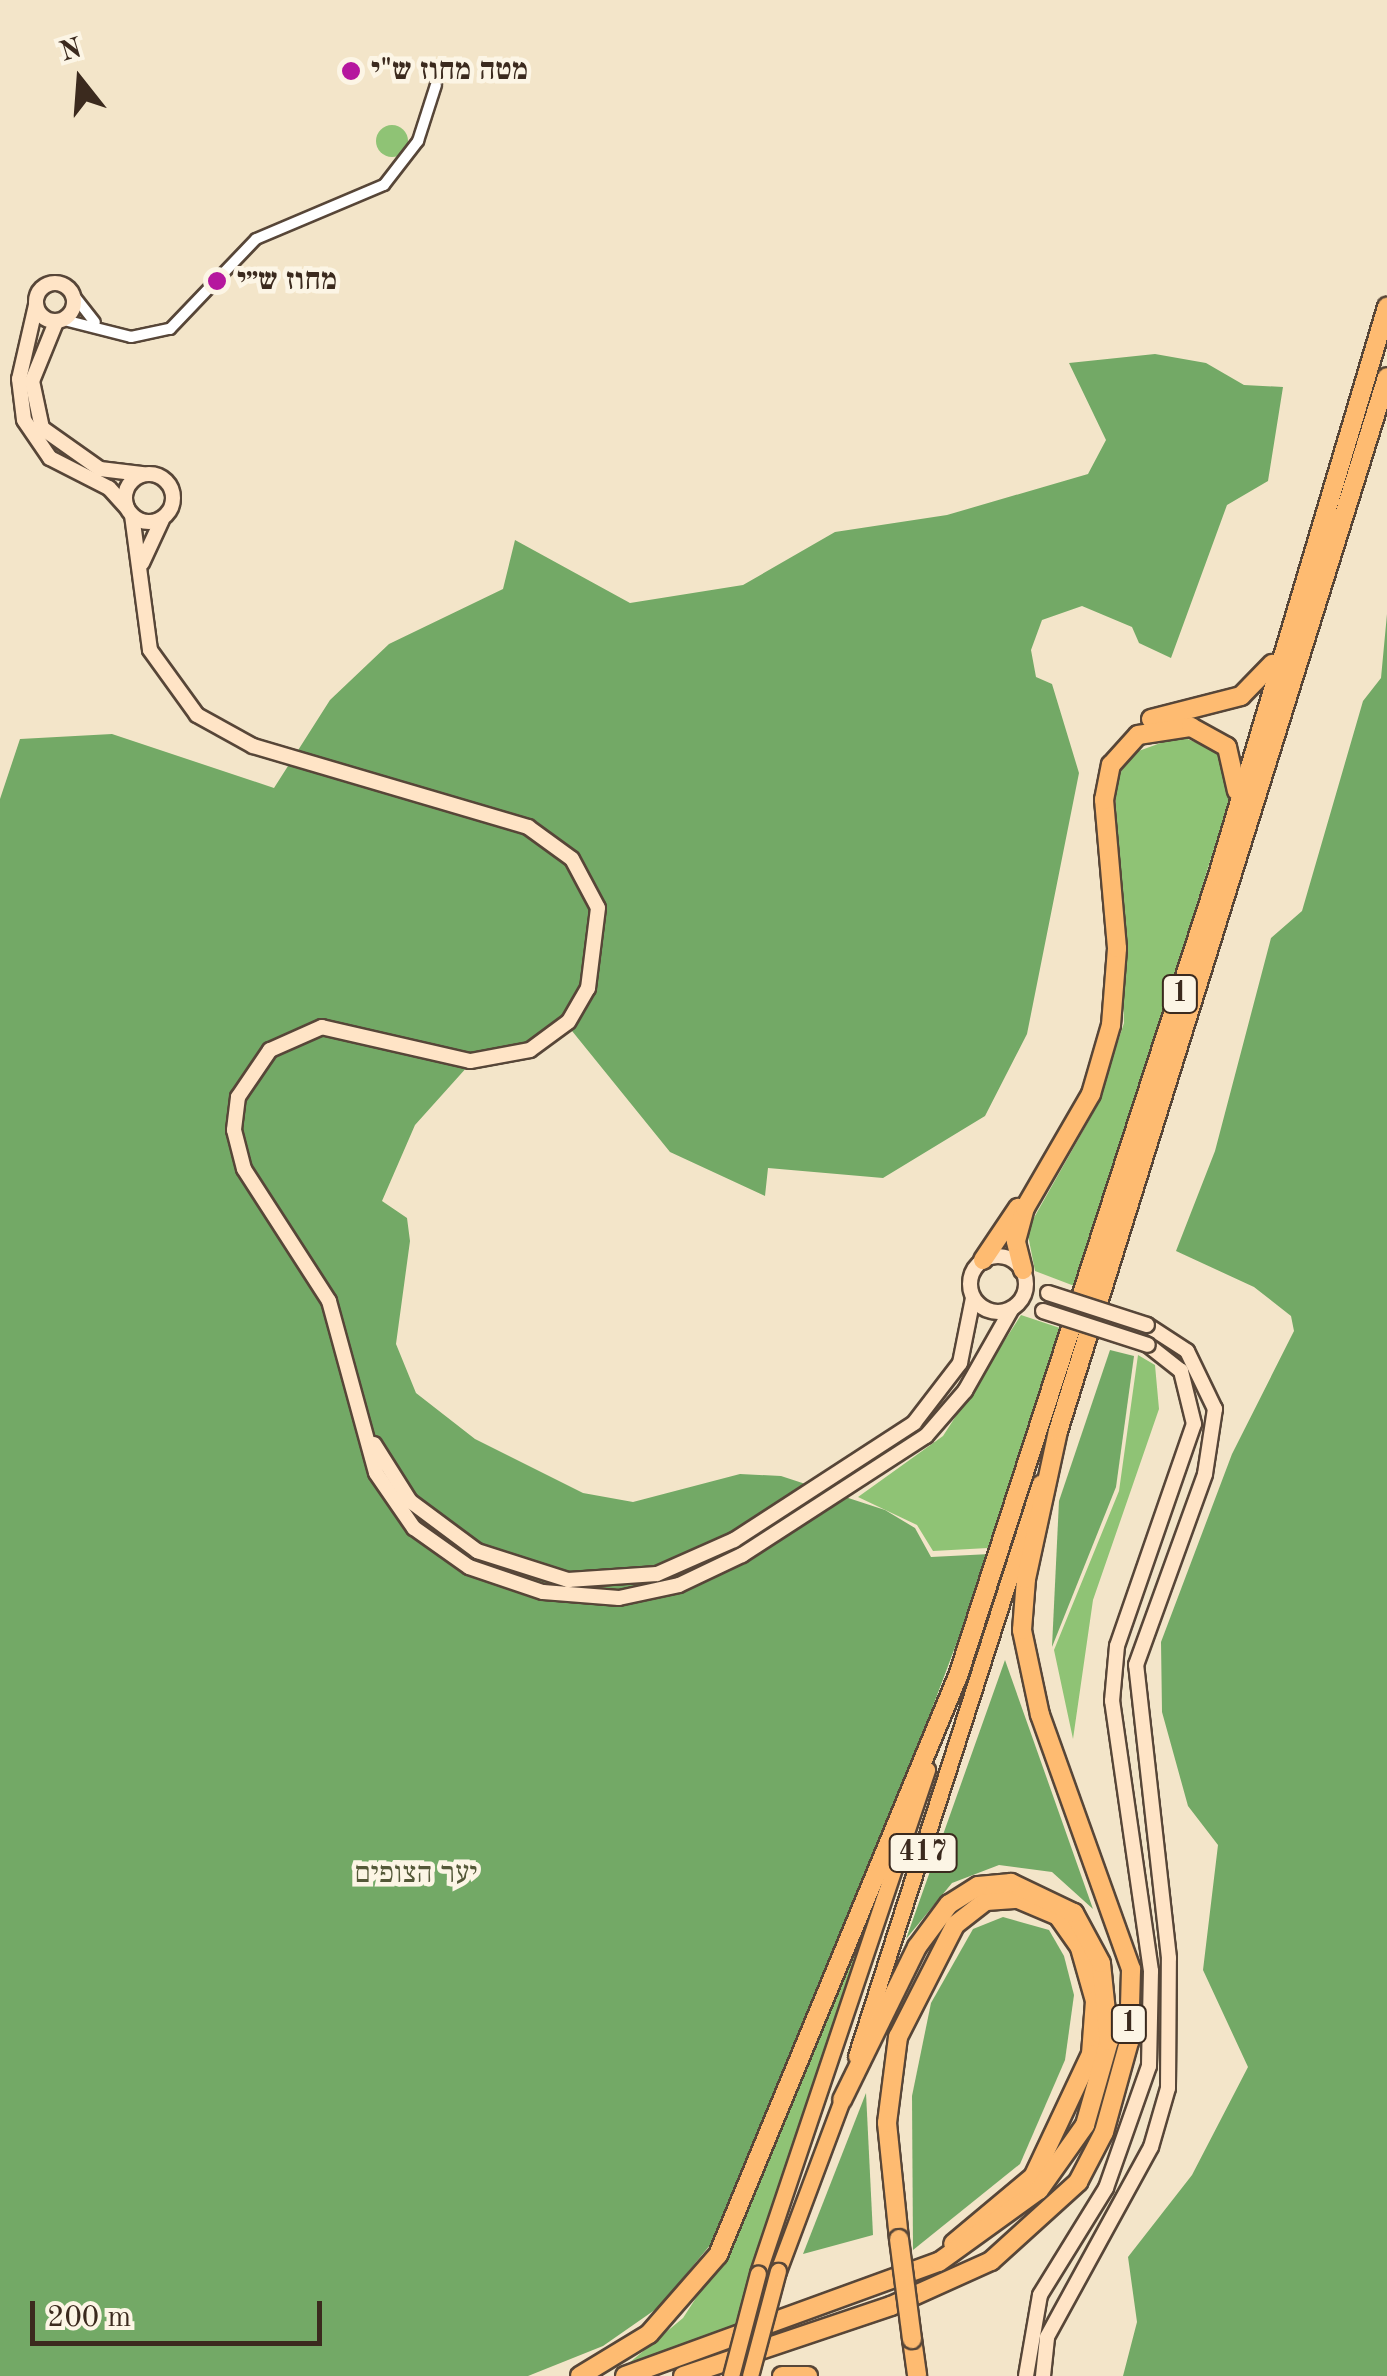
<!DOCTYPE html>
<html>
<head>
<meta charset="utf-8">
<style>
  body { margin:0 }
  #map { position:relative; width:1387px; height:2376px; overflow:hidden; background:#f3e5c9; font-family:"Old Standard TT","Frank Ruhl Libre",serif }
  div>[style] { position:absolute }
  .green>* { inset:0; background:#8fc375 }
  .round { border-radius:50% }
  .forest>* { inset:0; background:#73a966 }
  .roads { filter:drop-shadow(2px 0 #574638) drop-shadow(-2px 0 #574638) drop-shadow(0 2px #574638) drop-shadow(0 -2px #574638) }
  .street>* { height:10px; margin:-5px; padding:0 5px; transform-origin:5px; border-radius:5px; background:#fff }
  .secondary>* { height:14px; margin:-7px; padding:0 7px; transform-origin:7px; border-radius:7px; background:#ffe4c6 }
  .secondary>.ring { margin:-7px; padding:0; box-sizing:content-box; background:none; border:14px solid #ffe4c6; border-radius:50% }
  .primary>* { height:15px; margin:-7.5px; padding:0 7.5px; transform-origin:7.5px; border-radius:7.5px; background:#febb71 }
  .highway>* { height:18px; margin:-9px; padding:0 9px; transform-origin:9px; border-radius:9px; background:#febb71 }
  .bridges { filter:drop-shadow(2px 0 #574638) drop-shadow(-2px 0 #574638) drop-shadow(0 2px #574638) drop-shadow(0 -2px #574638) }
  .secondary-bridge>* { height:14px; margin:-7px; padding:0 7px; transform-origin:7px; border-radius:7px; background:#ffe4c6 }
  .primary-bridge>* { height:15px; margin:-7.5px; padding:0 7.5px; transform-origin:7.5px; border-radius:7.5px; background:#febb71 }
  .highway-bridge>* { height:18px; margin:-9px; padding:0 9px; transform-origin:9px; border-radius:9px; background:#febb71 }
  .dots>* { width:28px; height:28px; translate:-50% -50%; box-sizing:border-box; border:5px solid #fcf5e5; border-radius:50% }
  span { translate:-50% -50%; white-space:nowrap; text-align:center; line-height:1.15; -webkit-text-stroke:9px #fcf5e5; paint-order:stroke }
  .shield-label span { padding:2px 8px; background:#fcf5e5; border:2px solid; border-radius:8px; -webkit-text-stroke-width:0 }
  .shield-label { font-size:28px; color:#3b2a1e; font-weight:700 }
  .poi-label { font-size:30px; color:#3b2a1e; font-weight:700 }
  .left { translate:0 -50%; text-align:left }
  .park-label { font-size:30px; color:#545838 }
  .north { position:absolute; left:30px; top:30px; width:100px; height:100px; -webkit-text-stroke:8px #fcf5e5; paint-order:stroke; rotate:343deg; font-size:28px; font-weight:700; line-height:40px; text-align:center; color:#3b2a1e }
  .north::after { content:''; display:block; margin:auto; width:35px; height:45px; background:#3b2a1e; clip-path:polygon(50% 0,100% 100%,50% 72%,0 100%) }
  .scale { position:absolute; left:30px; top:2301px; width:292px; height:45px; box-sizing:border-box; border:5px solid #3b2a1e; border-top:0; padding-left:12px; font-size:30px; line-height:35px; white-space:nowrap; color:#3b2a1e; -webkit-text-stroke:8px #fcf5e5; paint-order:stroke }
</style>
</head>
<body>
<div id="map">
  <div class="green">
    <i class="round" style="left:376px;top:125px;width:32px;height:32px"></i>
    <i style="clip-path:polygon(1180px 736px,1217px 751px,1232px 791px,1077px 1287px,1035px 1271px,1027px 1230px,1096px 1108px,1124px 1023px,1115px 781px,1133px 753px)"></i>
    <i style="clip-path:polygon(1021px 1315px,1063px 1329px,988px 1548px,933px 1551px,917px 1525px,858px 1497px,943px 1436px)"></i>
    <i style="clip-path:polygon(1138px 1355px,1155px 1365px,1159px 1409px,1093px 1600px,1073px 1739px,1054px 1650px,1119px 1491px)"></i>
    <i style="clip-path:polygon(890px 1858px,734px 2327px,623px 2368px,683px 2318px,722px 2258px)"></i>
  </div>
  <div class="forest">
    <i style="clip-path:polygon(1155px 354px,1206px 363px,1244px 385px,1283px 387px,1268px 481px,1227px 505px,1171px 658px,1139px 643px,1132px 627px,1082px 606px,1042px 620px,1031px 650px,1036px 677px,1052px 684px,1079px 773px,1027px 1034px,985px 1116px,883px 1178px,768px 1168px,765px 1196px,670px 1152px,568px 1026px,468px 1066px,415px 1125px,382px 1201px,407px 1218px,410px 1241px,396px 1344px,416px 1393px,475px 1439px,583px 1493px,633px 1502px,740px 1474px,781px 1476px,885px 1510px,915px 1528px,931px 1557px,990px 1554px,888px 1826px,711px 2244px,659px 2307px,603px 2346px,528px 2376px,0 2376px,0 799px,20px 739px,112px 734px,274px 788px,330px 700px,389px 644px,503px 589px,515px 540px,630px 603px,743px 585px,835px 532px,947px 515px,1088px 474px,1106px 440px,1069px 363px)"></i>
    <i style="clip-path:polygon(1387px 614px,1387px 2376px,1123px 2376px,1137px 2322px,1128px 2257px,1192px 2175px,1248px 2067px,1203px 1970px,1218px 1845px,1188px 1806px,1162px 1712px,1161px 1642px,1232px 1454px,1294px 1331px,1291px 1316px,1254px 1287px,1176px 1251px,1215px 1151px,1271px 938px,1302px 911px,1363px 701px,1381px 678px)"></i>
    <i style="clip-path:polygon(1110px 1350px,1134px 1356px,1116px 1487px,1052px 1647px,1059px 1501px)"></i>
    <i style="clip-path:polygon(1005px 1660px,1093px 1909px,1052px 1872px,999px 1865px,952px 1883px,906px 1939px)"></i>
    <i style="clip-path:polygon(1003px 1917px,1049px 1930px,1064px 1956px,1074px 1995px,1065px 2060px,1020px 2164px,913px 2250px,912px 2096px,931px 2003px,973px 1929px)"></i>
    <i style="clip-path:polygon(866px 2093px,873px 2235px,803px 2254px)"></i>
  </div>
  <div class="roads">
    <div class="street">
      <i style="left:72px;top:293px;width:37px;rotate:52deg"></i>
      <i style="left:64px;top:320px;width:69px;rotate:14.2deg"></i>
      <i style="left:131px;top:337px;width:40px;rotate:-12deg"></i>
      <i style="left:170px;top:329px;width:124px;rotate:-46.3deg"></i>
      <i style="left:256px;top:239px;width:139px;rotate:-22.9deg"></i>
      <i style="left:384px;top:185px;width:56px;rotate:-52.3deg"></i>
      <i style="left:418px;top:141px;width:59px;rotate:-72.2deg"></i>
    </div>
    <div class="secondary">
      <i class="ring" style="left:36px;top:283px;width:24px;height:24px"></i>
      <i style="left:36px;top:305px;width:76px;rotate:102.9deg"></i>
      <i style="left:19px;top:379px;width:41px;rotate:83deg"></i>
      <i style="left:24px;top:420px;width:46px;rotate:55.6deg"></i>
      <i style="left:50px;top:458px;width:66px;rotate:27deg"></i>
      <i style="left:109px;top:488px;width:27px;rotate:48deg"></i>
      <i style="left:56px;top:322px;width:64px;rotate:112.1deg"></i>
      <i style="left:32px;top:381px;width:48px;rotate:78deg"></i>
      <i style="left:42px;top:428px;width:71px;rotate:35.3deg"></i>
      <i style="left:100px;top:469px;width:42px;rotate:6.8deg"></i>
      <i class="ring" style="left:125px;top:474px;width:34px;height:34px"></i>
      <i style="left:132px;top:515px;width:136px;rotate:82.4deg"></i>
      <i style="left:150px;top:650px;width:80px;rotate:54.1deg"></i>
      <i style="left:197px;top:715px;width:64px;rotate:29deg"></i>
      <i style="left:253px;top:746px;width:287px;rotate:16.4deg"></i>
      <i style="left:528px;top:827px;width:54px;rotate:36deg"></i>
      <i style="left:572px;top:859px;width:55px;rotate:62deg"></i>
      <i style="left:598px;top:908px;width:81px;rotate:97.1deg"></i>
      <i style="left:588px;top:988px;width:39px;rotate:120deg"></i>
      <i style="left:568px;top:1022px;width:47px;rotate:143.6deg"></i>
      <i style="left:530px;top:1050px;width:61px;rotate:169.6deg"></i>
      <i style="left:470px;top:1061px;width:152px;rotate:-167.1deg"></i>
      <i style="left:322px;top:1027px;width:57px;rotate:156.1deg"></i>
      <i style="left:270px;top:1050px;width:57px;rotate:124.2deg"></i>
      <i style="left:238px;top:1097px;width:33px;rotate:97deg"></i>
      <i style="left:234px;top:1130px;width:40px;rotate:75.6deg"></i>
      <i style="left:244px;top:1169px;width:157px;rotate:57.2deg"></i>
      <i style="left:329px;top:1301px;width:178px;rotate:74.7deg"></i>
      <i style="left:376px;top:1473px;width:67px;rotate:55.4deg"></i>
      <i style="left:414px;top:1528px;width:67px;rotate:35.3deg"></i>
      <i style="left:469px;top:1567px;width:78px;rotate:18.7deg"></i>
      <i style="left:543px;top:1592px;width:76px;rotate:4.5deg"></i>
      <i style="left:619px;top:1598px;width:61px;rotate:-12.2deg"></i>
      <i style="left:679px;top:1585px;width:70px;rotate:-25.5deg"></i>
      <i style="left:742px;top:1555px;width:219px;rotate:-32.9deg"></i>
      <i style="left:926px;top:1436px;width:60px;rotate:-49.1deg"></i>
      <i style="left:965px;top:1391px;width:93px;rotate:-60.4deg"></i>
      <i style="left:142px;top:563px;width:47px;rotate:-65.1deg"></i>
      <i class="ring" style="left:970px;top:1256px;width:42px;height:42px"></i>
      <i style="left:374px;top:1444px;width:67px;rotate:57.7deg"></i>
      <i style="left:410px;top:1501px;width:84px;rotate:36.7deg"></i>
      <i style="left:477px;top:1551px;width:96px;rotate:17.7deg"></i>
      <i style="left:568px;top:1580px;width:89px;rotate:-3.9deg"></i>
      <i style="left:657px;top:1574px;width:84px;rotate:-23.8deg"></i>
      <i style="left:734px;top:1540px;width:215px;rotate:-33deg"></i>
      <i style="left:914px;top:1423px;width:76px;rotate:-52.5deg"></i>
      <i style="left:960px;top:1363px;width:66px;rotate:-78.7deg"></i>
      <i style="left:1026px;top:2376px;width:82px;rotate:-80.2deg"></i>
      <i style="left:1040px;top:2295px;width:126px;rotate:-58.3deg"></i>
      <i style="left:1106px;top:2188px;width:129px;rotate:-70.6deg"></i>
      <i style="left:1149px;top:2066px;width:95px;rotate:-88.8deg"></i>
      <i style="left:1151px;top:1971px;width:273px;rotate:-98.2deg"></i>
      <i style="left:1112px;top:1701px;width:55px;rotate:-84.8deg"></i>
      <i style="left:1117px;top:1646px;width:235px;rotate:-70.9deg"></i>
      <i style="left:1194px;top:1424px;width:55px;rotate:-103.8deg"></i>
      <i style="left:1181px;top:1371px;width:42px;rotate:-141.8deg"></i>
      <i style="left:1043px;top:2376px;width:39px;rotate:-84deg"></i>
      <i style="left:1047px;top:2337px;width:217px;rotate:-61.3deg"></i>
      <i style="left:1151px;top:2147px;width:61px;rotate:-73.9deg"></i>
      <i style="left:1168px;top:2088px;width:130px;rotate:-89.6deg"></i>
      <i style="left:1169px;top:1958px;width:295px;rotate:-96.4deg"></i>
      <i style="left:1136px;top:1665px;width:203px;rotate:-70.1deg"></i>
      <i style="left:1205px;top:1474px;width:66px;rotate:-81.3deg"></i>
      <i style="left:1215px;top:1409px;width:64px;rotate:-115.8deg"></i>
      <i style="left:1187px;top:1351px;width:48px;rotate:-147deg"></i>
    </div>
    <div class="primary">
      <i style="left:856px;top:2056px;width:602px;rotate:-72.2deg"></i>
      <i style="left:778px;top:2271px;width:191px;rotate:-69.5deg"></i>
      <i style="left:758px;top:2273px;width:531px;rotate:-71.43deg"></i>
    </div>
    <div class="highway">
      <i style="left:1151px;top:719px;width:93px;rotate:-14.3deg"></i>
      <i style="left:1241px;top:696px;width:45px;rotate:-45.9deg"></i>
      <i style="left:983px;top:1260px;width:63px;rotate:-56.1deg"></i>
      <i style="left:1023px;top:1270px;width:30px;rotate:-104deg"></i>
      <i style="left:1016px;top:1241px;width:34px;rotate:-75deg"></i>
      <i style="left:1025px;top:1208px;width:132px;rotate:-59.9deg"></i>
      <i style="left:1091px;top:1094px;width:72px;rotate:-73.8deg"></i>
      <i style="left:1111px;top:1025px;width:77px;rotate:-85.5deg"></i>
      <i style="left:1117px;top:948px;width:149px;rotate:-95deg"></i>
      <i style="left:1104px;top:800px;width:36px;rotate:-79deg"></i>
      <i style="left:1111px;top:765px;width:40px;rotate:-48deg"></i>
      <i style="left:1138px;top:735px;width:54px;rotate:-8.6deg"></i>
      <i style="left:1191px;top:727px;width:41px;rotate:29.1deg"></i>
      <i style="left:1227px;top:747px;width:45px;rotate:77.2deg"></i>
      <i style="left:899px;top:2239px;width:117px;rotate:-95.9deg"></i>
      <i style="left:887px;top:2123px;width:87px;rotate:-82.7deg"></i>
      <i style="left:898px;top:2037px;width:126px;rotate:-63deg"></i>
      <i style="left:955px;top:1925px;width:39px;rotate:-38deg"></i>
      <i style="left:986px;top:1901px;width:32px;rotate:-4deg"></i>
      <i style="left:1018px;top:1899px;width:43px;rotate:23deg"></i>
      <i style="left:1058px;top:1916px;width:39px;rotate:55deg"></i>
      <i style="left:1080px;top:1948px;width:55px;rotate:74.2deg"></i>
      <i style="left:1095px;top:2001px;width:53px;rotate:94.3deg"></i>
      <i style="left:1091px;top:2054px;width:136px;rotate:115.2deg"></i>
      <i style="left:1033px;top:2177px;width:104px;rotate:140.1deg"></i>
      <i style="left:912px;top:2339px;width:37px;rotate:82deg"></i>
      <i style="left:580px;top:2376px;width:81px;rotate:-31.3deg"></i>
      <i style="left:649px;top:2334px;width:105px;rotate:-48.9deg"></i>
      <i style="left:718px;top:2255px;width:627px;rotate:-67.49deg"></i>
      <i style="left:958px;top:1676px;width:842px;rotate:-72.02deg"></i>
      <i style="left:1218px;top:875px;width:593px;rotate:-73.43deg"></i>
      <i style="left:625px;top:2376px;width:334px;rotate:-20deg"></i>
      <i style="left:939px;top:2262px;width:123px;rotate:-35.8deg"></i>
      <i style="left:1039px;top:2190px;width:80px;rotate:-54.7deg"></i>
      <i style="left:1085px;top:2125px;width:87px;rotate:-74.1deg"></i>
      <i style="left:1109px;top:2041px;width:78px;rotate:-95.9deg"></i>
      <i style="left:1101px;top:1963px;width:57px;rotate:-118.4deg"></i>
      <i style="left:1074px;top:1913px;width:70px;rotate:-154.5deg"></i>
      <i style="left:1011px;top:1883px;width:33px;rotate:175deg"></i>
      <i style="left:978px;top:1886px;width:34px;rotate:148deg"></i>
      <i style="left:949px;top:1904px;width:54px;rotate:126.7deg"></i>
      <i style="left:917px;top:1947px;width:170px;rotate:116.1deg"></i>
      <i style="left:683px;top:2376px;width:219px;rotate:-18.6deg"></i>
      <i style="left:891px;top:2306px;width:110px;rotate:-24.2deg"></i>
      <i style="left:991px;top:2261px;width:118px;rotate:-42.2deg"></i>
      <i style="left:1078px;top:2182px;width:56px;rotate:-62.5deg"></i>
      <i style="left:1104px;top:2132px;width:93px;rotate:-74.5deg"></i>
      <i style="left:1129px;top:2042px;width:73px;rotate:-88.4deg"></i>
      <i style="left:1131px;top:1969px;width:270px;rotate:-109.7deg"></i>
      <i style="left:1040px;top:1715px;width:87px;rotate:-102deg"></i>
      <i style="left:1022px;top:1630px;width:51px;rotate:-85.5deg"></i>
      <i style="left:1026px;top:1579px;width:151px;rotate:-77.8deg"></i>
      <i style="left:1058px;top:1431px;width:1104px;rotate:-72.66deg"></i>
      <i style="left:782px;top:2376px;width:26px"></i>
    </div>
  </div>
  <div class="bridges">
    <div class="secondary-bridge">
      <i style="left:1048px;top:1293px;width:104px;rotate:17.9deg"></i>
      <i style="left:1043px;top:1311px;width:110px;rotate:17.9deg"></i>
    </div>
    <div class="primary-bridge">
      <i style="left:731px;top:2376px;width:106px;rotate:-75.3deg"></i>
      <i style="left:750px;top:2376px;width:109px;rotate:-75.1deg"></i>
    </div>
    <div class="highway-bridge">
      <i style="left:899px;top:2239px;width:101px;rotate:82.6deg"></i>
    </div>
  </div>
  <div class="dots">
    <i style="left:351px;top:71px;background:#b5179e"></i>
    <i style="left:217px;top:281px;background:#b5179e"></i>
  </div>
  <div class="shield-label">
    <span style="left:1180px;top:994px">1</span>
    <span style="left:923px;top:1853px">417</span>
    <span style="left:1129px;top:2024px">1</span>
  </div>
  <div class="poi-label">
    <span class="left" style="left:371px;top:71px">מטה מחוז ש"י</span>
    <span class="left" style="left:237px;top:281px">מחוז ש״י</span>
  </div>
  <div class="park-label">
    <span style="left:416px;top:1874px">יער הצופים</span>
  </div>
  <div class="north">N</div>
  <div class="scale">200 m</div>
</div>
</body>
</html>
